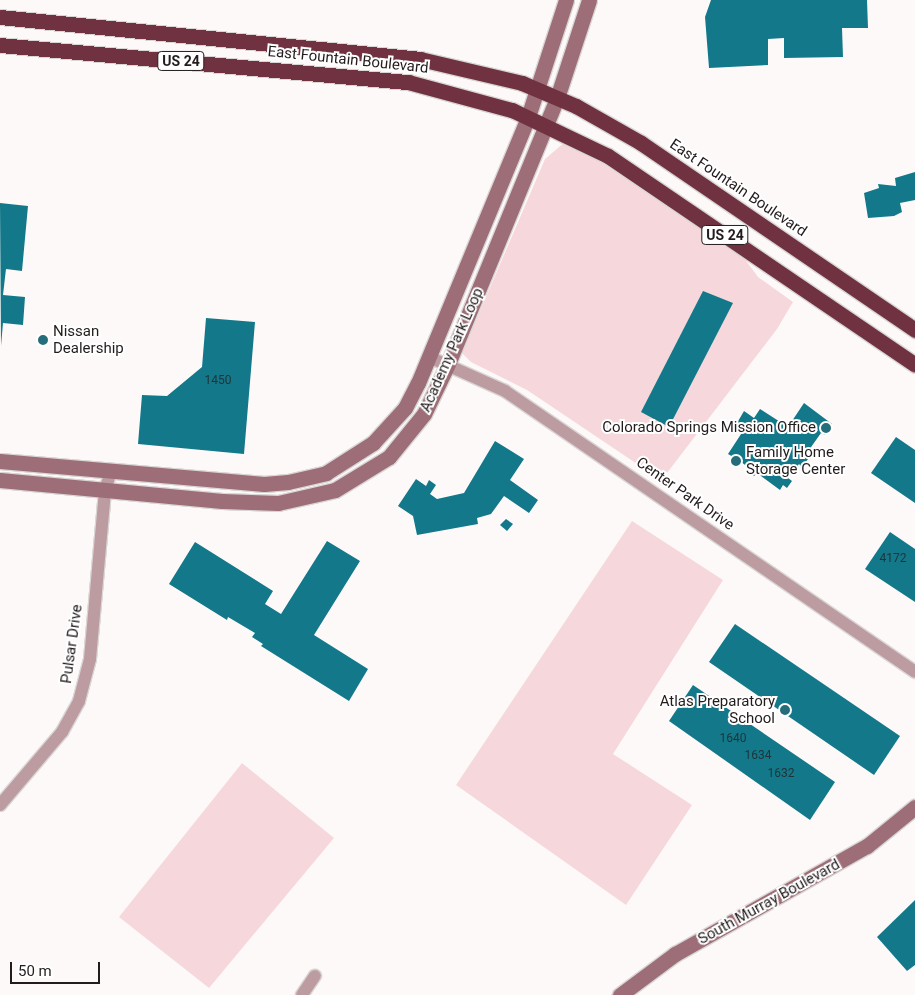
<!DOCTYPE html>
<html>
<head>
<meta charset="utf-8">
<style>
  body { margin:0 }
  #map { position:relative; width:915px; height:995px; overflow:hidden; background:#fdf9f9; font-family:Roboto,sans-serif }
  div>[style] { position:absolute }
  .green>* { inset:0; background:#f6d8dc }
  .building>* { inset:0; background:#13798a }
  .roads { filter:drop-shadow(1px 0 #dad6d6) drop-shadow(-1px 0 #dad6d6) drop-shadow(0 1px #dad6d6) drop-shadow(0 -1px #dad6d6) }
  .street>* { height:12px; margin:-6px; padding:0 6px; transform-origin:6px; border-radius:6px; background:#bd9ca1 }
  .secondary>* { height:15px; margin:-7.5px; padding:0 7.5px; transform-origin:7.5px; border-radius:7.5px; background:#9d6e77 }
  .highway>* { height:15px; margin:-7.5px; padding:0 7.5px; transform-origin:7.5px; border-radius:7.5px; background:#703240 }
  .dots>* { width:14px; height:14px; translate:-50% -50%; box-sizing:border-box; border:2px solid #fff; border-radius:50% }
  span { translate:-50% -50%; white-space:nowrap; text-align:center; line-height:1.15; -webkit-text-stroke:4px #fff; paint-order:stroke }
  .number-label { font-size:12px; color:#1f3338 }
  .number-label span { -webkit-text-stroke-width:0 }
  .shield-label span { padding:1px 4px; background:#fff; border:1px solid; border-radius:4px; -webkit-text-stroke-width:0 }
  .shield-label { font-size:14px; color:#231c1d; font-weight:700 }
  .street-label { font-size:15px; color:#231c1d }
  .poi-label { font-size:15px; color:#231c1d }
  .left { translate:0 -50%; text-align:left }
  .right { translate:-100% -50%; text-align:right }
  .scale { position:absolute; left:10px; top:962px; width:90px; height:22px; box-sizing:border-box; border:2px solid #231c1d; border-top:0; padding-left:6px; font-size:15px; line-height:18px; white-space:nowrap; color:#231c1d; -webkit-text-stroke:4px #fff; paint-order:stroke }
</style>
</head>
<body>
<div id="map">
  <div class="green">
    <i style="clip-path:polygon(565px 142px,583px 150px,744px 258px,758px 277px,793px 302px,777px 329px,667px 473px,652px 474px,527px 390px,471px 362px,462px 353px,545px 159px)"></i>
    <i style="clip-path:polygon(632px 521px,723px 580px,613px 754px,692px 805px,626px 905px,456px 785px)"></i>
    <i style="clip-path:polygon(242px 763px,334px 838px,209px 988px,119px 917px)"></i>
  </div>
  <div class="building">
    <i style="clip-path:polygon(711px 0,867px 0,868px 28px,842px 28px,843px 57px,784px 58px,784px 38px,768px 39px,768px 65px,709px 68px,705px 17px)"></i>
    <i style="clip-path:polygon(915px 172px,915px 200px,900px 203px,902px 212px,894px 216px,868px 218px,864px 193px,879px 188px,878px 184px,896px 186px,895px 178px)"></i>
    <i style="clip-path:polygon(0 203px,28px 206px,22px 271px,6px 269px,3px 295px,25px 297px,23px 325px,3px 323px,1px 346px)"></i>
    <i style="clip-path:polygon(703px 291px,733px 303px,669px 427px,641px 412px)"></i>
    <i style="clip-path:polygon(206px 318px,255px 322px,244px 454px,138px 444px,142px 395px,167px 396px,202px 367px)"></i>
    <i style="clip-path:polygon(804px 403px,832px 424px,825px 435px,821px 433px,804px 457px,808px 459px,802px 467px,799px 464px,788px 478px,792px 481px,787px 488px,783px 485px,780px 490px,757px 473px,754px 476px,746px 470px,748px 467px,741px 462px,738px 465px,730px 460px,733px 457px,728px 454px,745px 428px,737px 423px,744px 411px,754px 418px,760px 409px,788px 427px)"></i>
    <i style="clip-path:polygon(896px 437px,915px 450px,915px 503px,871px 473px)"></i>
    <i style="clip-path:polygon(495px 441px,524px 459px,510px 480px,538px 500px,529px 513px,504px 496px,491px 514px,477px 518px,478px 524px,417px 535px,413px 516px,398px 506px,416px 479px,426px 486px,429px 480px,436px 485px,430px 494px,437px 499px,464px 493px)"></i>
    <i style="clip-path:polygon(506px 519px,513px 524px,507px 531px,500px 525px)"></i>
    <i style="clip-path:polygon(890px 532px,915px 549px,915px 602px,865px 569px)"></i>
    <i style="clip-path:polygon(327px 541px,360px 561px,314px 635px,368px 669px,349px 701px,261px 646px,263px 644px,252px 637px,255px 633px,228px 617px,227px 620px,169px 584px,195px 542px,273px 591px,265px 604px,281px 614px)"></i>
    <i style="clip-path:polygon(735px 624px,900px 736px,874px 775px,709px 662px)"></i>
    <i style="clip-path:polygon(693px 685px,835px 782px,810px 820px,669px 721px)"></i>
    <i style="clip-path:polygon(915px 900px,915px 965px,907px 971px,877px 937px)"></i>
  </div>
  <div class="roads">
    <div class="street">
      <i style="left:429px;top:357px;width:83px;rotate:24.1deg"></i>
      <i style="left:505px;top:391px;width:497px;rotate:34.4deg"></i>
      <i style="left:0;top:805px;width:96px;rotate:-49.7deg"></i>
      <i style="left:62px;top:732px;width:35px;rotate:-61deg"></i>
      <i style="left:79px;top:701px;width:43px;rotate:-75.3deg"></i>
      <i style="left:90px;top:659px;width:170px;rotate:-84.9deg"></i>
      <i style="left:105px;top:490px;width:19px;rotate:-72deg"></i>
      <i style="left:302px;top:995px;width:23px;rotate:-56deg"></i>
    </div>
    <div class="secondary">
      <i style="left:0;top:461px;width:265px;rotate:5deg"></i>
      <i style="left:264px;top:484px;width:24px;rotate:-5deg"></i>
      <i style="left:288px;top:482px;width:39px;rotate:-13deg"></i>
      <i style="left:326px;top:473px;width:56px;rotate:-32.6deg"></i>
      <i style="left:373px;top:443px;width:47px;rotate:-47.6deg"></i>
      <i style="left:405px;top:408px;width:28px;rotate:-63deg"></i>
      <i style="left:418px;top:383px;width:288px;rotate:-67.5deg"></i>
      <i style="left:528px;top:117px;width:123px;rotate:-72deg"></i>
      <i style="left:0;top:480px;width:223px;rotate:5.4deg"></i>
      <i style="left:222px;top:501px;width:56px;rotate:2deg"></i>
      <i style="left:278px;top:503px;width:58px;rotate:-12.8deg"></i>
      <i style="left:335px;top:490px;width:63px;rotate:-31.4deg"></i>
      <i style="left:389px;top:457px;width:55px;rotate:-50.9deg"></i>
      <i style="left:424px;top:414px;width:55px;rotate:-64.4deg"></i>
      <i style="left:448px;top:364px;width:287px;rotate:-67.7deg"></i>
      <i style="left:557px;top:98px;width:103px;rotate:-71.9deg"></i>
      <i style="left:620px;top:995px;width:69px;rotate:-36.7deg"></i>
      <i style="left:675px;top:954px;width:220px;rotate:-29.4deg"></i>
      <i style="left:867px;top:846px;width:62px;rotate:-39.1deg"></i>
    </div>
    <div class="highway">
      <i style="left:0;top:17px;width:422px;rotate:5.7deg"></i>
      <i style="left:420px;top:59px;width:105px;rotate:13.2deg"></i>
      <i style="left:522px;top:83px;width:59px;rotate:23.1deg"></i>
      <i style="left:576px;top:106px;width:75px;rotate:29.6deg"></i>
      <i style="left:641px;top:143px;width:332px;rotate:34.3deg"></i>
      <i style="left:0;top:45px;width:410px;rotate:5.2deg"></i>
      <i style="left:408px;top:82px;width:108px;rotate:15.1deg"></i>
      <i style="left:512px;top:110px;width:106px;rotate:25.6deg"></i>
      <i style="left:608px;top:156px;width:371px;rotate:34.2deg"></i>
    </div>
  </div>
  <div class="dots">
    <i style="left:43px;top:340px;background:#256d7a"></i>
    <i style="left:826px;top:428px;background:#256d7a"></i>
    <i style="left:736px;top:461px;background:#256d7a"></i>
    <i style="left:785px;top:710px;background:#256d7a"></i>
  </div>
  <div class="number-label">
    <span style="left:218px;top:381px">1450</span>
    <span style="left:893px;top:559px">4172</span>
    <span style="left:733px;top:739px">1640</span>
    <span style="left:758px;top:756px">1634</span>
    <span style="left:781px;top:774px">1632</span>
  </div>
  <div class="shield-label">
    <span style="left:181px;top:61px">US 24</span>
    <span style="left:725px;top:235px">US 24</span>
  </div>
  <div class="street-label">
    <span style="left:348px;top:60px;rotate:6deg">East Fountain Boulevard</span>
    <span style="left:738px;top:188px;rotate:34deg">East Fountain Boulevard</span>
    <span style="left:452px;top:350px;rotate:-66deg">Academy Park Loop</span>
    <span style="left:685px;top:494px;rotate:35deg">Center Park Drive</span>
    <span style="left:72px;top:644px;rotate:-82deg">Pulsar Drive</span>
    <span style="left:769px;top:902px;rotate:-29deg">South Murray Boulevard</span>
  </div>
  <div class="poi-label">
    <span class="left" style="left:53px;top:340px">Nissan<br>Dealership</span>
    <span class="right" style="left:816px;top:428px">Colorado Springs Mission Office</span>
    <span class="left" style="left:746px;top:461px">Family Home<br>Storage Center</span>
    <span class="right" style="left:775px;top:710px">Atlas Preparatory<br>School</span>
  </div>
  <div class="scale">50 m</div>
</div>
</body>
</html>
